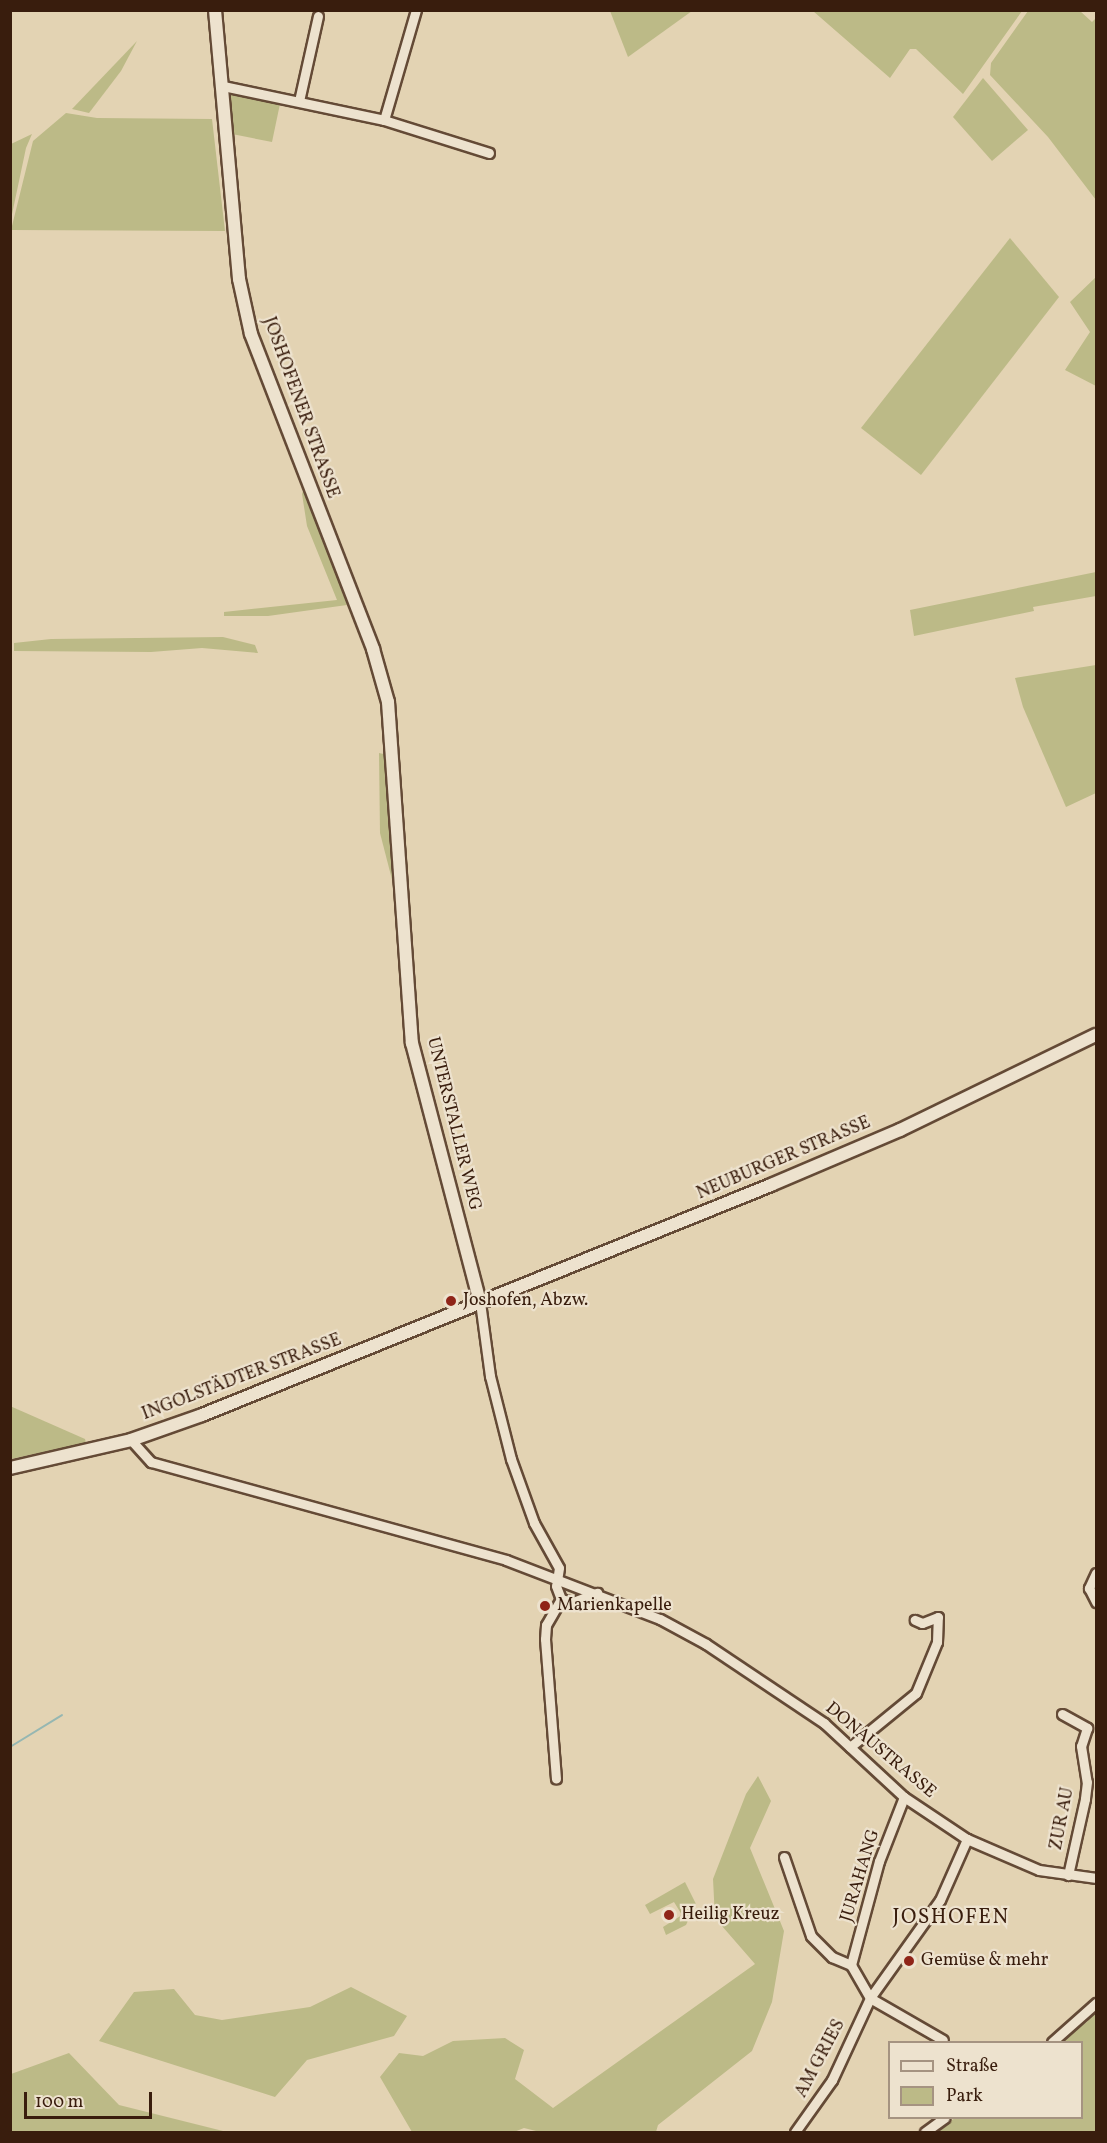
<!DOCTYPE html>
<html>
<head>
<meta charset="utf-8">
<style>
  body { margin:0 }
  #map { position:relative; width:1107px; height:2143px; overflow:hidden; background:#e3d3b3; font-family:Vollkorn,serif }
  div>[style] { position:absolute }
  .green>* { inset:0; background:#bcba87 }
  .stream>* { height:2px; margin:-1px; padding:0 1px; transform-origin:1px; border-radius:1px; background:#96b7b2 }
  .roads { filter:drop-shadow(2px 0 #644a36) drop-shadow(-2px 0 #644a36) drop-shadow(0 2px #644a36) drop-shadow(0 -2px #644a36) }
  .street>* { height:9px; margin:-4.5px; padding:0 4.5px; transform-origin:4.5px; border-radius:4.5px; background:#ede2ce }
  .secondary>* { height:12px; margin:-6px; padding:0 6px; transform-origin:6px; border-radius:6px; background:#ede2ce }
  .dots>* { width:16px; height:16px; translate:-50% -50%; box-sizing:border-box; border:3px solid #ede2ce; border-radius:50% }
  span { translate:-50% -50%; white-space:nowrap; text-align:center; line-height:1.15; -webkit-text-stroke:4.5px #ede2ce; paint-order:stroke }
  .street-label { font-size:18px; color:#391d0d }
  .poi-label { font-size:18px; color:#391d0d }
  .left { translate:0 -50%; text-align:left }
  .quarter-label { font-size:21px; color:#391d0d; letter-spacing:1.5px }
  .frame { position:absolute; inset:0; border:12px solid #391d0d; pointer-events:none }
  .legend { position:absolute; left:888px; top:2041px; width:195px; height:78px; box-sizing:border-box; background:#ede2ce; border:2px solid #a59381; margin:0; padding:8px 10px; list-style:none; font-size:18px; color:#391d0d }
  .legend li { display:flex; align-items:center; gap:12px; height:30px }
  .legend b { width:30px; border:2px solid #a59381 }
  .scale { position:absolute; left:24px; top:2092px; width:128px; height:27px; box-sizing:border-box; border:3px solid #391d0d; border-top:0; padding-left:8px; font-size:18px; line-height:21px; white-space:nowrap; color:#391d0d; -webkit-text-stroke:4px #ede2ce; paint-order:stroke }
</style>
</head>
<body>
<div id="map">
  <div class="green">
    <i style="clip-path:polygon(610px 11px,692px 11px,628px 57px)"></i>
    <i style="clip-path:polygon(813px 11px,1022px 11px,963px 94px,916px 49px,910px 49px,890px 78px)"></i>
    <i style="clip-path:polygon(1028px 11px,1080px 11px,1092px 22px,1096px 18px,1096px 200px,1048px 137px,990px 75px,991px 63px)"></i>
    <i style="clip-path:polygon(137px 41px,121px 71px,89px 113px,72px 109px)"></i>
    <i style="clip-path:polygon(983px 78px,1028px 130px,992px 161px,953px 117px)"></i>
    <i style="clip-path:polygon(227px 92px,281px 99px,272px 142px,232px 134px)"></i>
    <i style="clip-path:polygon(66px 113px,97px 118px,212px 119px,225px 231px,11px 230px,33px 141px)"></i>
    <i style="clip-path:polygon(32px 134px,26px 148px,11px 219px,11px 144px)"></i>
    <i style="clip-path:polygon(1010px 238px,1059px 297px,921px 475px,861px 428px)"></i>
    <i style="clip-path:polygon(1096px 277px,1096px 386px,1065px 370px,1090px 332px,1070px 302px)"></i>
    <i style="clip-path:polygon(305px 485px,347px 605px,268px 616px,224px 616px,224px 612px,337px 600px,307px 526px,302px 494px)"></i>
    <i style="clip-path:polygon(1096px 572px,1096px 596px,1033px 607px,1034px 611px,914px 636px,910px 610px)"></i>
    <i style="clip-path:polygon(223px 637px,255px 645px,258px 653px,202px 648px,151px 652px,14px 651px,14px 643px,51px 639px)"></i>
    <i style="clip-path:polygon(1096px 665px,1096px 793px,1066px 807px,1023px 707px,1015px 678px)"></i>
    <i style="clip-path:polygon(379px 753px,388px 755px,397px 899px,380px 833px)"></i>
    <i style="clip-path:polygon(10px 1406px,85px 1439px,86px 1443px,11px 1459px)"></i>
    <i style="clip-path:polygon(758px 1776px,771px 1801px,750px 1848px,784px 1931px,772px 2002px,752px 2051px,658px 2125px,656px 2132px,540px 2132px,524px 2128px,514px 2132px,412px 2132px,380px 2077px,399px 2053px,423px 2056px,453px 2041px,505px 2038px,524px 2050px,515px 2079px,553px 2108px,755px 1964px,715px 1918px,713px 1879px,746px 1794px)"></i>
    <i style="clip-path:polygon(685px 1882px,696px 1904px,686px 1925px,666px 1935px,663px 1927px,682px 1915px,674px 1902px,650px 1914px,645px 1905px)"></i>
    <i style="clip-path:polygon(351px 1987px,407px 2016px,394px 2036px,307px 2060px,275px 2097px,99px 2041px,134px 1992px,174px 1989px,195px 2015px,222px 2020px,310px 2007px)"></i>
    <i style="clip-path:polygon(1096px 2009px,1096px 2132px,935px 2132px,955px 2118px,1082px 2118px,1082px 2042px,1058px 2042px,1087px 2022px)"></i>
    <i style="clip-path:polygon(69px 2053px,119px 2105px,227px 2132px,11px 2132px,11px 2074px)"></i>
  </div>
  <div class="stream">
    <i style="left:10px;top:1747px;width:61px;rotate:-31.6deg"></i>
  </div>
  <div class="roads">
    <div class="street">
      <i style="left:223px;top:86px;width:165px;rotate:11.9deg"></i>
      <i style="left:384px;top:120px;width:110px;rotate:17.4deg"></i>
      <i style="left:299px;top:101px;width:87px;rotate:-77.4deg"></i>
      <i style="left:384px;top:120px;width:115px;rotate:-73.8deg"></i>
      <i style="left:480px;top:1302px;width:75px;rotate:82.3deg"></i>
      <i style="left:490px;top:1376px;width:86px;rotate:75.8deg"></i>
      <i style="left:511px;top:1459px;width:68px;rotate:70.2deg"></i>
      <i style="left:534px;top:1523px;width:51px;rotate:60.9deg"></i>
      <i style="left:559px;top:1568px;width:18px;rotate:99deg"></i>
      <i style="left:556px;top:1586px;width:14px;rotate:69deg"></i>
      <i style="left:561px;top:1599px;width:30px;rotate:120deg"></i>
      <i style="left:546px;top:1625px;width:14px;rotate:94deg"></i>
      <i style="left:545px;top:1639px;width:140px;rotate:85.5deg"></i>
      <i style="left:131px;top:1440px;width:30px;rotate:48deg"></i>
      <i style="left:151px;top:1462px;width:368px;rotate:15.4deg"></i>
      <i style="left:506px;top:1560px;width:165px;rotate:21deg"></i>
      <i style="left:660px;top:1619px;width:52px;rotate:28.5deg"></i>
      <i style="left:706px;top:1644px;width:142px;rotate:33.8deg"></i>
      <i style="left:824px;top:1723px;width:109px;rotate:42.8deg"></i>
      <i style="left:904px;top:1797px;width:76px;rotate:33.7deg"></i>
      <i style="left:967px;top:1839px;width:78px;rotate:23.3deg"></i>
      <i style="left:1039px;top:1870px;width:58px;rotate:8deg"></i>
      <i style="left:1096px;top:1573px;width:17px;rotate:115deg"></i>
      <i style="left:1089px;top:1588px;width:16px;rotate:63deg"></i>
      <i style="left:561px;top:1599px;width:12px;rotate:14deg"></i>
      <i style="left:573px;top:1602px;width:26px;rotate:-21deg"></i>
      <i style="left:1062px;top:1714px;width:29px;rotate:29deg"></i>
      <i style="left:1087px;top:1728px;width:19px;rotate:108deg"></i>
      <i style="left:1081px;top:1746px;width:36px;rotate:81deg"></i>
      <i style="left:1087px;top:1782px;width:17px;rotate:97deg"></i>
      <i style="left:1085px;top:1799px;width:78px;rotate:102.6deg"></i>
      <i style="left:850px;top:1747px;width:85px;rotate:-39.3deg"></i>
      <i style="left:916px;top:1693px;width:55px;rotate:-67.6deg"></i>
      <i style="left:937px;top:1642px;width:25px;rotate:-88deg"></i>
      <i style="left:938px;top:1617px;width:17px;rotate:159deg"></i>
      <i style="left:922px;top:1623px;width:8px;rotate:-157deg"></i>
      <i style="left:904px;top:1797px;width:69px;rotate:111.3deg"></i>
      <i style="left:879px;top:1861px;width:108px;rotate:105.1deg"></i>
      <i style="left:851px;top:1965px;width:38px;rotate:60deg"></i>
      <i style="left:870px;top:1998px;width:84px;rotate:29.9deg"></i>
      <i style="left:784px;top:1857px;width:83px;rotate:71.1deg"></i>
      <i style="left:811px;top:1936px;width:30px;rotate:45deg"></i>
      <i style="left:832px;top:1957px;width:21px;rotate:23deg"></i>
      <i style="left:1052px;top:2042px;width:59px;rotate:-41.6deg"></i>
      <i style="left:795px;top:2132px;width:64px;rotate:-54.6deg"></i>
      <i style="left:832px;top:2080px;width:90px;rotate:-65.1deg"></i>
      <i style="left:870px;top:1998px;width:120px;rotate:-54.5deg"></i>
      <i style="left:940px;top:1900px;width:67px;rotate:-66.1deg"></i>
      <i style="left:925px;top:2132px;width:24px;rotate:-36deg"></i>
    </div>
    <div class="secondary">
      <i style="left:215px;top:10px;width:270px;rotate:84.9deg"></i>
      <i style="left:239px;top:279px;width:56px;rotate:77.7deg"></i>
      <i style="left:251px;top:334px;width:338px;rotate:68.8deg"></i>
      <i style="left:373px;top:649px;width:55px;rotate:74.2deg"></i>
      <i style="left:388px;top:702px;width:342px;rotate:86deg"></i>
      <i style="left:412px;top:1043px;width:268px;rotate:75.3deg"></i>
      <i style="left:10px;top:1468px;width:124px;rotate:-13deg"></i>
      <i style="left:131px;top:1440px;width:75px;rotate:-19.4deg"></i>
      <i style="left:202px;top:1415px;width:614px;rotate:-22.01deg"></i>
      <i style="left:771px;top:1185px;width:140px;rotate:-23.1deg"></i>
      <i style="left:900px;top:1130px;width:218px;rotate:-25.9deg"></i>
    </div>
  </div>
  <div class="dots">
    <i style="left:451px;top:1301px;background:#8f2418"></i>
    <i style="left:545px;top:1606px;background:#8f2418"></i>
    <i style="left:669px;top:1915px;background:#8f2418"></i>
    <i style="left:909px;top:1961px;background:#8f2418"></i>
  </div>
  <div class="street-label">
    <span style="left:300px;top:408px;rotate:70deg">JOSHOFENER STRASSE</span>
    <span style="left:453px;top:1124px;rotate:76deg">UNTERSTALLER WEG</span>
    <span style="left:784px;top:1159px;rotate:-23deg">NEUBURGER STRASSE</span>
    <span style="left:242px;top:1378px;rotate:-21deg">INGOLSTÄDTER STRASSE</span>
    <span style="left:880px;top:1751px;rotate:40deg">DONAUSTRASSE</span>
    <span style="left:1063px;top:1819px;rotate:-79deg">ZUR AU</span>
    <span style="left:861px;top:1876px;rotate:-73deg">JURAHANG</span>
    <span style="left:821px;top:2059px;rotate:-62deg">AM GRIES</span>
  </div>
  <div class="poi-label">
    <span class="left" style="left:463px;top:1301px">Joshofen, Abzw.</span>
    <span class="left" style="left:557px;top:1606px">Marienkapelle</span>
    <span class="left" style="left:681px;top:1915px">Heilig Kreuz</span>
    <span class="left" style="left:921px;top:1961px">Gemüse &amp; mehr</span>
  </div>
  <div class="quarter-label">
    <span style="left:951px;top:1918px">JOSHOFEN</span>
  </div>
  <div class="frame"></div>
  <ul class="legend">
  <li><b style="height:8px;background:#ede2ce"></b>Straße</li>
  <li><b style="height:16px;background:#bcba87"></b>Park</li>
  </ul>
  <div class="scale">100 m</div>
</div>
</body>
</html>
